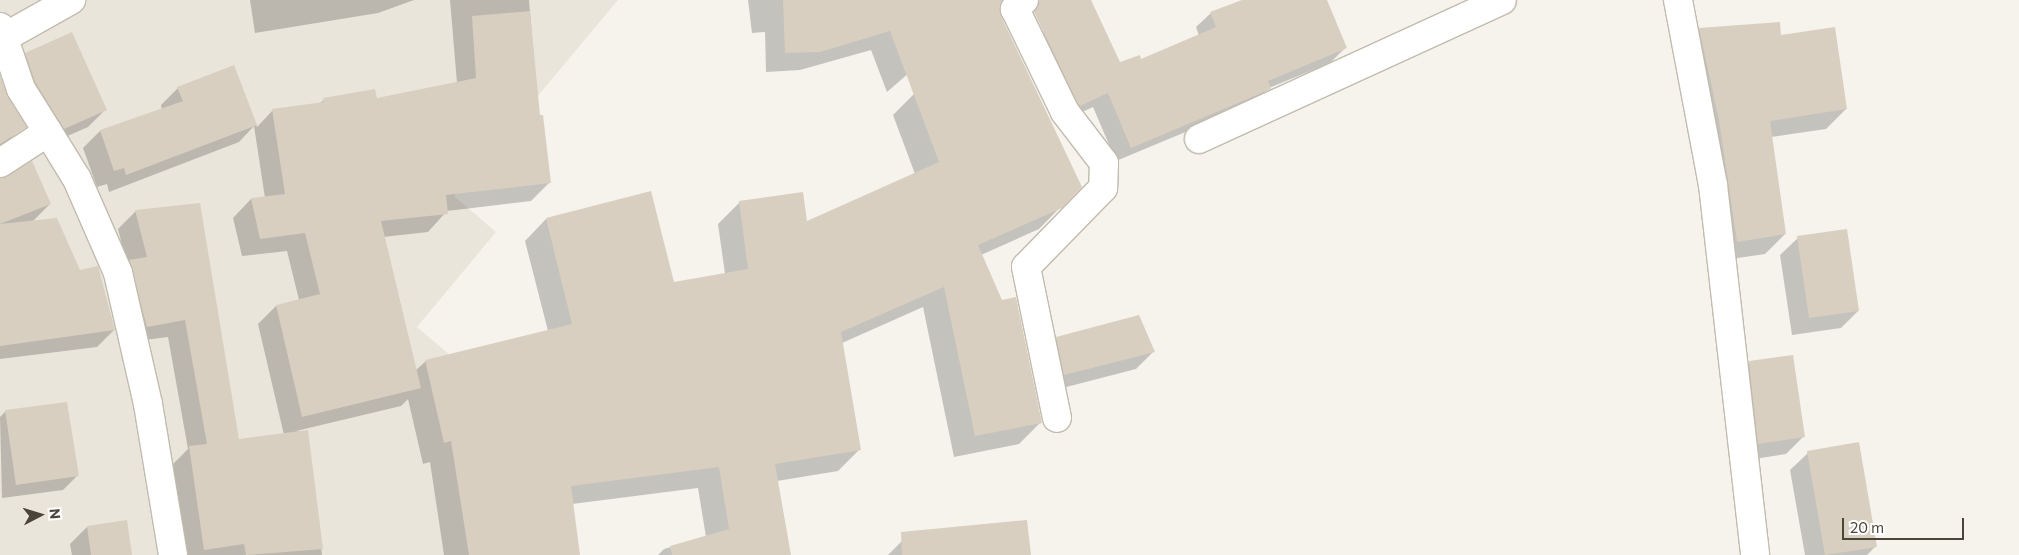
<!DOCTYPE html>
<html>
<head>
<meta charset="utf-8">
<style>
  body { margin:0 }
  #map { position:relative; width:2019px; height:555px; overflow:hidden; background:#f6f3ec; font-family:Commissioner,sans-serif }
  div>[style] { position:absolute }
  .residential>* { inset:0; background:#eae5da }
  .shadow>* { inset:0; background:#0003 }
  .building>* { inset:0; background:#d8cfc1 }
  .roads { filter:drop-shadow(1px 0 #c2bbae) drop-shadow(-1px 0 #c2bbae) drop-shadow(0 1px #c2bbae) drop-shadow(0 -1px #c2bbae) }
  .minor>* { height:28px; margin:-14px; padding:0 14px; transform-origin:14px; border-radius:14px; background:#fff }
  span { translate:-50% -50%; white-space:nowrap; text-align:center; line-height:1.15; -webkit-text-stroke:4.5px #fff; paint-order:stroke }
  .north { position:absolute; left:15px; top:490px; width:50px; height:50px; -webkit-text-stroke:4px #fff; paint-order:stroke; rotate:85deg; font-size:14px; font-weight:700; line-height:20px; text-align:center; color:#4b4439 }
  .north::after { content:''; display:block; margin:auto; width:18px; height:22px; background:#4b4439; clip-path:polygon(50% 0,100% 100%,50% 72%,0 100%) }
  .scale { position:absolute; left:1842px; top:518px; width:122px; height:22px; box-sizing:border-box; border:2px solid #4b4439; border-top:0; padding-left:6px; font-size:15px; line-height:18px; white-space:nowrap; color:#4b4439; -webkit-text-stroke:4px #fff; paint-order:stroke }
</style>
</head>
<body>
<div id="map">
  <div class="residential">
    <i style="clip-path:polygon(0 0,618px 0,454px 196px,496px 232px,417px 327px,572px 459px,491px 555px,0 555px)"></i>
  </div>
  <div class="shadow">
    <i style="clip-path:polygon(250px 0,414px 0,378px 13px,255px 33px)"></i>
    <i style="clip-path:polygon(450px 0,529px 0,539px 117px,550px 182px,531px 201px,447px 211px,428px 232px,383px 237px,415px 371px,426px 361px,548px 331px,525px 241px,546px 219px,650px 193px,673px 283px,725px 274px,718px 224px,740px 202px,806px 222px,915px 174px,893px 115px,914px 94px,1080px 187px,1039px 229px,981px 255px,1041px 422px,1019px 444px,954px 457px,923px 307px,842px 343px,859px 450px,838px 471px,777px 481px,786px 555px,658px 555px,664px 549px,706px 537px,698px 488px,572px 504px,578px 555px,444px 555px,430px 462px,423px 464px,408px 399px,401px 406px,296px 431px,307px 432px,322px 555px,184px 555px,172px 465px,188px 449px,168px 337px,129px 342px,127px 264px,118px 229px,136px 211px,199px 205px,238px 441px,284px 435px,258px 324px,276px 306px,299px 300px,287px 251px,242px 256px,233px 218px,251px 199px,265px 198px,254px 126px,239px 142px,109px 192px,107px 184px,97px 187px,83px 148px,100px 131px,162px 110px,161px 105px,178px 88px,234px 66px,257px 127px,273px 110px,320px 103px,324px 100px,376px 100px,457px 83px)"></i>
    <i style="clip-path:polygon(748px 0,993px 0,887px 92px,871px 50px,800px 70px,766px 72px,765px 32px,752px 33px)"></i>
    <i style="clip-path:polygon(1243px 0,1325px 0,1345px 48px,1330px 63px,1269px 88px,1255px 103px,1116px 161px,1093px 107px,1065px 120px,1029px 45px,1043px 31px,1120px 64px,1140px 60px,1199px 36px,1196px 27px,1211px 13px)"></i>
    <i style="clip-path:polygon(1700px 29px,1846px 109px,1826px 129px,1771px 137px,1785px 234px,1765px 254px,1717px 261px,1680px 49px)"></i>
    <i style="clip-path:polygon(32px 51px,105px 110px,88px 127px,47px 145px,15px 68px)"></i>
    <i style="clip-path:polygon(0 113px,15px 134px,0 149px)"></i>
    <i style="clip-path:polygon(0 179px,50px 204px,32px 222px,79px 271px,114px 330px,97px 347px,0 359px)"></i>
    <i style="clip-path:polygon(1798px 238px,1858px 311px,1841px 328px,1792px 335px,1780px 255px)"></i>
    <i style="clip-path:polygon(1057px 338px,1153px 352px,1136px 369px,1047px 392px,1040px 355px)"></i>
    <i style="clip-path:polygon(1749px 363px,1803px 437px,1786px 454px,1741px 461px,1732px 380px)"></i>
    <i style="clip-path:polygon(6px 411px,77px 476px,63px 490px,2px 498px,0 417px)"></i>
    <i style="clip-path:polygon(1808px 453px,1876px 546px,1867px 555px,1805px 555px,1790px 470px)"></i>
    <i style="clip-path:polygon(87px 527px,131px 555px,72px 555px,70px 544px)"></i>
    <i style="clip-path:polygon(911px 532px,1029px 555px,888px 555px)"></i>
  </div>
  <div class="building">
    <i style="clip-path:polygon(783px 0,1003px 0,1001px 16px,1082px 187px,1062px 208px,978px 245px,1002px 300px,1016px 297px,1042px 423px,975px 436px,944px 287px,841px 332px,861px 450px,775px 464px,791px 555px,672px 555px,670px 546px,729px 529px,719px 467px,571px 486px,580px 555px,469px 555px,451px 441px,444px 443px,425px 360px,572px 324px,546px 218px,651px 191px,674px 282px,748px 269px,739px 201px,803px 192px,807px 221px,939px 162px,890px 31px,820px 52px,785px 53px)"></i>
    <i style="clip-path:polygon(1039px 0,1091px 0,1120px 62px,1140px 55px,1141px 59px,1216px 27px,1210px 12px,1242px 0,1327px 0,1347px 48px,1268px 81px,1271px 89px,1131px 148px,1108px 93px,1080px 106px,1078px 104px,1034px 12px)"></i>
    <i style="clip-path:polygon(530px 11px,540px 115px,543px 115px,551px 183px,446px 195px,448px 214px,381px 221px,421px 388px,302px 417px,276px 305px,320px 294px,305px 233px,260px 239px,251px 198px,285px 194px,272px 109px,324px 102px,323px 98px,375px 89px,377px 98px,476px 78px,472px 16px)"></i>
    <i style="clip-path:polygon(1780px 22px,1781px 35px,1835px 27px,1847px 109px,1770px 121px,1786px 234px,1737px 242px,1719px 120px,1699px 28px)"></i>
    <i style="clip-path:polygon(72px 32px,107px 110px,64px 129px,35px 82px,25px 53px)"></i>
    <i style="clip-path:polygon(234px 65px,257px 125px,126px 175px,124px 168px,114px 171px,100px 130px,183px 101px,177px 87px)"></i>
    <i style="clip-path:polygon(0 76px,8px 97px,27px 127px,0 144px)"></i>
    <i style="clip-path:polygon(32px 161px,51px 204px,0 224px,0 178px)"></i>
    <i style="clip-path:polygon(200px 203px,239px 439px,308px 430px,323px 549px,246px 555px,244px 544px,204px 550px,189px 446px,207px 444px,185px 320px,147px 327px,129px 260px,147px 257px,135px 210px)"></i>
    <i style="clip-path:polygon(57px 218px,80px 270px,98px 266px,115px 330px,0 346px,0 224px)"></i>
    <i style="clip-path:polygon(1847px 229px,1859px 311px,1809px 318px,1797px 236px)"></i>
    <i style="clip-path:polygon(1139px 315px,1155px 352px,1064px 375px,1056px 337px)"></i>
    <i style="clip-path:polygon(1793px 355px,1805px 437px,1758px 444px,1749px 361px)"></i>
    <i style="clip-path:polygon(67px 402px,79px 476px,16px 485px,5px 410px)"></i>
    <i style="clip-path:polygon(1859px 442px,1877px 547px,1825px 555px,1807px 451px)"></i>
    <i style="clip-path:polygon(127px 520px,132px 555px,91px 555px,87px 526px)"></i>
    <i style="clip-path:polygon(1027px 520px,1031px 555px,902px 555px,901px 532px)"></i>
  </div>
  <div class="roads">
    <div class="minor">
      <i style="left:1024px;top:0;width:13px;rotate:135deg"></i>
      <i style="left:1015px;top:9px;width:114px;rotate:64.1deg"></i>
      <i style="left:1065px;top:112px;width:64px;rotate:52.6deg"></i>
      <i style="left:1104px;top:163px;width:25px;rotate:92deg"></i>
      <i style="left:1103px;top:188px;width:110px;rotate:134.3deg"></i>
      <i style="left:1026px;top:267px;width:154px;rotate:78.4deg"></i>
      <i style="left:1678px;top:0;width:188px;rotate:79.3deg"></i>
      <i style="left:1713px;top:185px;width:372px;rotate:83.5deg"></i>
      <i style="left:0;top:27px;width:65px;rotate:71.3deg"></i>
      <i style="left:21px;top:89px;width:51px;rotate:57.9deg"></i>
      <i style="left:48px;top:132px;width:57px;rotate:147.1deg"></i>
      <i style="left:5px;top:37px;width:76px;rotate:-29.3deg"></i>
      <i style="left:48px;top:132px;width:55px;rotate:58.3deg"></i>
      <i style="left:77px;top:179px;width:103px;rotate:66.4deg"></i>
      <i style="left:118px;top:273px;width:134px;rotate:77.1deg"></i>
      <i style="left:148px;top:404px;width:153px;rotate:80.6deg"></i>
      <i style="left:1199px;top:139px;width:333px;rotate:-24.6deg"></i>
    </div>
  </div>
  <div class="north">N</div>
  <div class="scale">20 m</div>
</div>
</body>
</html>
